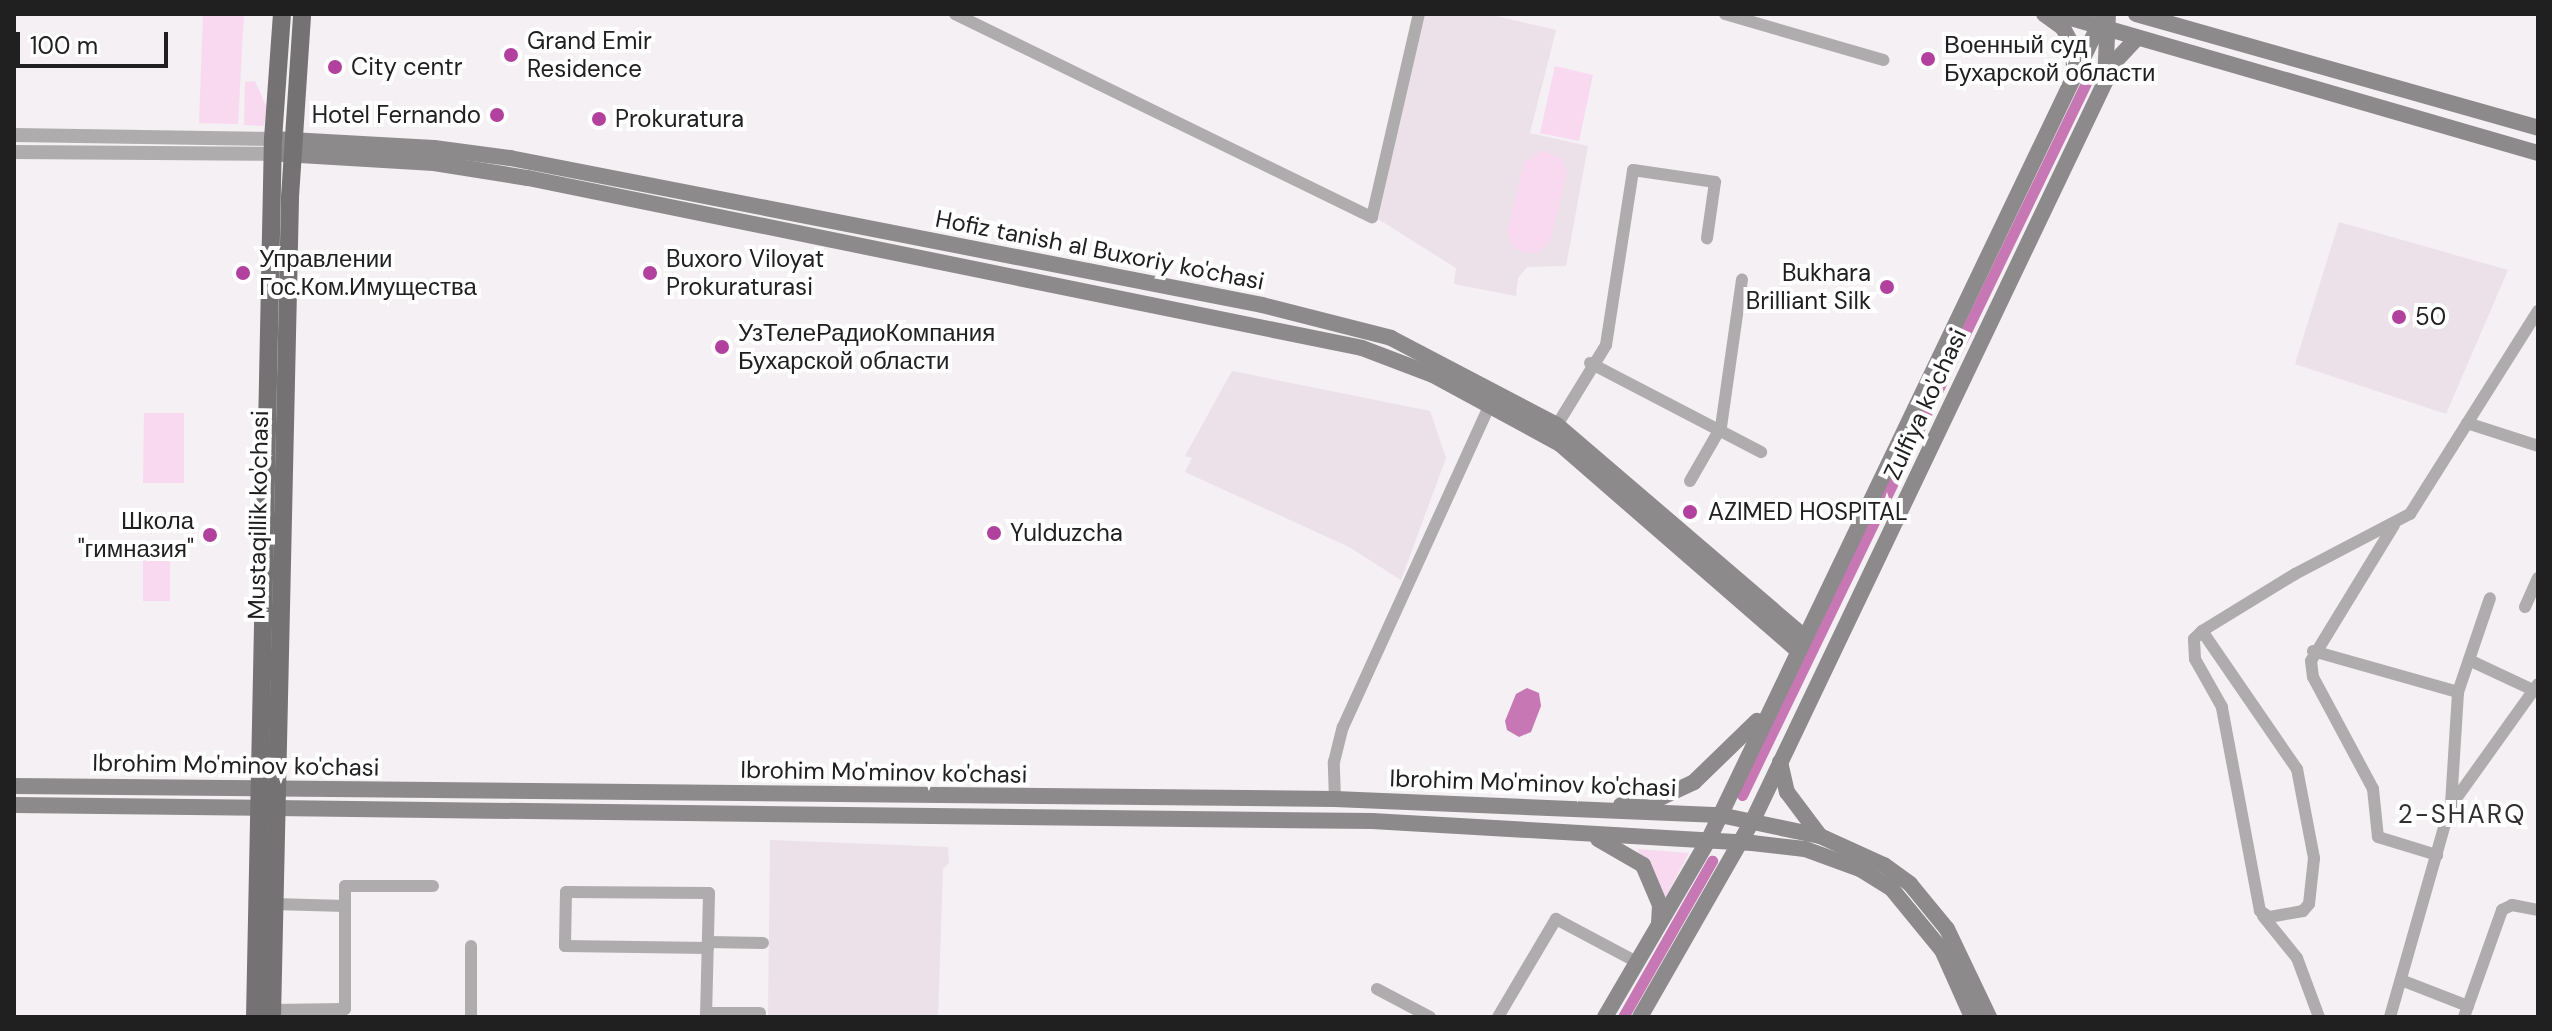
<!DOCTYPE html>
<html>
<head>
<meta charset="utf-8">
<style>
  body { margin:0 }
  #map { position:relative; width:2552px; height:1031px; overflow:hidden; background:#f4f0f3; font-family:"DM Sans",sans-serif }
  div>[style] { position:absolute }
  .built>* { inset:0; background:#ece1e8 }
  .green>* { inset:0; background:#f8d9f0 }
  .water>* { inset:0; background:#c677b4 }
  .canal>* { height:11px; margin:-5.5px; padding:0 5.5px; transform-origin:5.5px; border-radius:5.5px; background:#c677b4 }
  .minor>* { height:12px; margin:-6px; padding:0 6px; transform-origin:6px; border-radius:6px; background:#aeacad }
  .tertiary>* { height:14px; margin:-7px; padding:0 7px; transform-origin:7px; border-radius:7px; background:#aeacad }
  .secondary>* { height:16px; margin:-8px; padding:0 8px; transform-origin:8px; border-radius:8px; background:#8d8a8c }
  .primary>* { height:18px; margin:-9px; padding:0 9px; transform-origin:9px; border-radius:9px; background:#757274 }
  .dots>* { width:22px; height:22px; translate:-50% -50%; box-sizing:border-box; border:4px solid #fff; border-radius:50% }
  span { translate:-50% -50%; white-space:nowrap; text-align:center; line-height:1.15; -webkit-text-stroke:8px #fff; paint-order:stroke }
  .poi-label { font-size:24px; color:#212021 }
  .left { translate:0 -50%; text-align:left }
  .right { translate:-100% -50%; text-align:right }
  .street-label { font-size:24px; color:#212021 }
  .neighbourhood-label { font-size:26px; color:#312e30; letter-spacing:2px }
  .frame { position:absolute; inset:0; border:16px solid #212021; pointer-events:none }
  .scale { position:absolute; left:16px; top:32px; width:152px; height:36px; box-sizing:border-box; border:4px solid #212021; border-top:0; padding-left:10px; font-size:24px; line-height:28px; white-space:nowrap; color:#212021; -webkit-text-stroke:6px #fff; paint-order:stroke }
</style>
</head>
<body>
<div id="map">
  <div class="built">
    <i style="clip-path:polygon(1422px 14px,1488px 14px,1556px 30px,1530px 133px,1588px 146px,1566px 266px,1527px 267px,1518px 278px,1516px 296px,1454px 284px,1456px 268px,1378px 219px)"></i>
    <i style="clip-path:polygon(2339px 222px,2508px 270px,2446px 414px,2295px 364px)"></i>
    <i style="clip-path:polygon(1232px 371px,1430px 411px,1446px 458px,1401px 580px,1349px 547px,1185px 472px,1192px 458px,1185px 456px)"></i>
    <i style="clip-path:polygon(770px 840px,948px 847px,949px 863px,943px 869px,938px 1017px,768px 1017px)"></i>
  </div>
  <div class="green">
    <i style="clip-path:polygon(203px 14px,244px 14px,238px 124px,199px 123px)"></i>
    <i style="clip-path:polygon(1555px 66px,1593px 75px,1579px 141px,1540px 133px)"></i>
    <i style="clip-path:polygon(255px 81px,267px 108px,264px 126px,244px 125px,245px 82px)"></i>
    <i style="clip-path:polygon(1542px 150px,1563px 159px,1567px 173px,1550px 242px,1539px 252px,1525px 253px,1512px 246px,1507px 232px,1524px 162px)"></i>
    <i style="clip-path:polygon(144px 413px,184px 413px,184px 483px,143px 483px)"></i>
    <i style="clip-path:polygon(143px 550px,170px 550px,170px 601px,143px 601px)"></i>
    <i style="clip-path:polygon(1637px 849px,1689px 853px,1665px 898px,1660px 886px)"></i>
  </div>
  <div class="water">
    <i style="clip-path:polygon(1527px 688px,1539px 693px,1541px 706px,1531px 732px,1519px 737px,1507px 730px,1505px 721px,1516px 694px)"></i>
  </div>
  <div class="canal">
    <i style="left:1742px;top:795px;width:797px;rotate:-64.21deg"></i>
    <i style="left:1623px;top:1017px;width:180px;rotate:-60.3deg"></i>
  </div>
  <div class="minor">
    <i style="left:955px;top:14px;width:464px;rotate:26deg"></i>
    <i style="left:1372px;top:217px;width:208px;rotate:-77deg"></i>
    <i style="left:1725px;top:14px;width:165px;rotate:16.2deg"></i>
    <i style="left:1590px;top:363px;width:193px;rotate:27.5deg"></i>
    <i style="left:2467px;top:423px;width:75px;rotate:17.9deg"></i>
    <i style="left:1557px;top:425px;width:94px;rotate:-58.5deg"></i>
    <i style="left:1606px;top:345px;width:177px;rotate:-81.2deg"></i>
    <i style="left:1633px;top:170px;width:83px;rotate:8.3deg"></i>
    <i style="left:1715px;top:182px;width:57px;rotate:98.1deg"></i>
    <i style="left:1690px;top:481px;width:62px;rotate:-60.1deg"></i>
    <i style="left:1721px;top:427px;width:149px;rotate:-81.9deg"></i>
    <i style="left:2394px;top:525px;width:159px;rotate:121.4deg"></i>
    <i style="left:2311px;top:661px;width:16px;rotate:83deg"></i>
    <i style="left:2313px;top:677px;width:127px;rotate:61.8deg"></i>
    <i style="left:2373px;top:789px;width:48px;rotate:84.1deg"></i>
    <i style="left:2378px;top:837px;width:62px;rotate:17deg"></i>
    <i style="left:2525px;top:607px;width:32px;rotate:-66deg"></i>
    <i style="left:2202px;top:631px;width:168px;rotate:55.5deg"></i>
    <i style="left:2297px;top:769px;width:91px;rotate:79.2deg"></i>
    <i style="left:2314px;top:858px;width:46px;rotate:96.2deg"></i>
    <i style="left:2309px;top:904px;width:9px;rotate:131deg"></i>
    <i style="left:2303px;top:911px;width:35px;rotate:170deg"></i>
    <i style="left:2269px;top:917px;width:11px;rotate:-146deg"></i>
    <i style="left:2260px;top:911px;width:208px;rotate:-100.6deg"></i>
    <i style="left:2222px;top:707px;width:55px;rotate:-119.4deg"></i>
    <i style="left:2195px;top:659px;width:20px;rotate:-93deg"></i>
    <i style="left:2194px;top:639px;width:11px;rotate:-45deg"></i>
    <i style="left:2202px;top:631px;width:109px;rotate:-31.5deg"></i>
    <i style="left:2295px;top:574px;width:130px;rotate:-27.6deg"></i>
    <i style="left:2410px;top:514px;width:240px;rotate:-57.8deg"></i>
    <i style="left:2313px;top:651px;width:151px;rotate:15.8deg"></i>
    <i style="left:2469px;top:660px;width:71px;rotate:25.1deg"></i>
    <i style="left:1335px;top:799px;width:37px;rotate:-92deg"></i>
    <i style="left:1334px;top:762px;width:36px;rotate:-76deg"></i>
    <i style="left:1343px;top:727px;width:359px;rotate:-65.5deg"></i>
    <i style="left:2451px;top:804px;width:112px;rotate:-86.4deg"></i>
    <i style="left:2458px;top:692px;width:99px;rotate:-71.2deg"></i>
    <i style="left:274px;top:904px;width:71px;rotate:1.6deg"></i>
    <i style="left:2263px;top:916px;width:54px;rotate:51deg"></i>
    <i style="left:2297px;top:958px;width:63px;rotate:69.6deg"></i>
    <i style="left:708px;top:942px;width:55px;rotate:1deg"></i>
    <i style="left:471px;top:946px;width:71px;rotate:90deg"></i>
    <i style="left:2401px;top:980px;width:72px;rotate:21.2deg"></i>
    <i style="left:1377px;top:989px;width:60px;rotate:27.8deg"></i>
    <i style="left:272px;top:1010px;width:73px;rotate:-0.8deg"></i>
    <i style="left:345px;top:1009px;width:123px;rotate:-90deg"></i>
    <i style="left:345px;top:886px;width:88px"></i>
    <i style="left:706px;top:1013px;width:54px"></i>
    <i style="left:706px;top:1017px;width:124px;rotate:-88.6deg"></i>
    <i style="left:709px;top:893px;width:143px;rotate:-179.6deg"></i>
    <i style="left:566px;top:892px;width:54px;rotate:91.1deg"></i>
    <i style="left:565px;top:946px;width:143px;rotate:0.8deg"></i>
    <i style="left:1498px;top:1017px;width:114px;rotate:-59.4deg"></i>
    <i style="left:1556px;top:919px;width:92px;rotate:28deg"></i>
    <i style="left:2390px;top:1017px;width:218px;rotate:-74.1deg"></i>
    <i style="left:2450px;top:807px;width:151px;rotate:-54.4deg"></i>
    <i style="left:2464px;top:1017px;width:114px;rotate:-70.4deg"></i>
    <i style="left:2502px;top:910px;width:11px;rotate:-27deg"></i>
    <i style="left:2512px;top:905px;width:26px;rotate:11deg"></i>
  </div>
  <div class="tertiary">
    <i style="left:14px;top:135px;width:259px;rotate:0.9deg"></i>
    <i style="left:14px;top:152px;width:259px;rotate:0.4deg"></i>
  </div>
  <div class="secondary">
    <i style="left:2044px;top:14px;width:24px;rotate:36deg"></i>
    <i style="left:2063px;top:28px;width:21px;rotate:62deg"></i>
    <i style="left:2073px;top:47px;width:22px;rotate:87deg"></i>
    <i style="left:2057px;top:14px;width:501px;rotate:16.12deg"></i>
    <i style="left:2136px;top:14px;width:418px;rotate:15.8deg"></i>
    <i style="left:2108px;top:69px;width:42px;rotate:-46.9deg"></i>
    <i style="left:273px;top:139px;width:161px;rotate:3.2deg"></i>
    <i style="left:434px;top:148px;width:77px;rotate:7.5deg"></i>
    <i style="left:510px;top:158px;width:766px;rotate:11.06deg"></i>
    <i style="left:1262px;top:305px;width:133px;rotate:14.3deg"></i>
    <i style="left:1391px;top:338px;width:187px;rotate:27.7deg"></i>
    <i style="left:1557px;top:425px;width:324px;rotate:40.6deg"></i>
    <i style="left:283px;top:154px;width:151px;rotate:3.4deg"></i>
    <i style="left:434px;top:163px;width:95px;rotate:9.1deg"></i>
    <i style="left:528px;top:178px;width:851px;rotate:11.52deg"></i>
    <i style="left:1362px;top:348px;width:76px;rotate:20.8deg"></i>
    <i style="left:1433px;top:375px;width:145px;rotate:28.5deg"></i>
    <i style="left:1560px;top:444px;width:314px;rotate:41deg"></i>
    <i style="left:1780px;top:762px;width:31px;rotate:77deg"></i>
    <i style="left:1787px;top:792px;width:55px;rotate:53.1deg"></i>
    <i style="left:14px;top:786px;width:1321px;rotate:0.56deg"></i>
    <i style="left:1335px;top:799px;width:385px;rotate:2.4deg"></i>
    <i style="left:1720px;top:815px;width:102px;rotate:11.9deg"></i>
    <i style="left:1820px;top:836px;width:70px;rotate:24.4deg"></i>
    <i style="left:1884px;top:865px;width:32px;rotate:36deg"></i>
    <i style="left:1910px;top:884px;width:58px;rotate:50.6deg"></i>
    <i style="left:1947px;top:929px;width:98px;rotate:64.5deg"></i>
    <i style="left:14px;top:805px;width:1358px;rotate:0.68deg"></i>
    <i style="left:1372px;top:821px;width:381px;rotate:3.3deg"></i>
    <i style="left:1752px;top:843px;width:53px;rotate:6.5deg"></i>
    <i style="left:1805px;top:849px;width:59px;rotate:20deg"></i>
    <i style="left:1860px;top:869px;width:36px;rotate:32deg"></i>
    <i style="left:1891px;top:888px;width:80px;rotate:50.6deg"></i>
    <i style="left:1942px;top:950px;width:73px;rotate:65.9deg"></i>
    <i style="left:1621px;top:805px;width:42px;rotate:-11deg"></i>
    <i style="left:1662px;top:797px;width:35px;rotate:-25deg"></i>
    <i style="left:1694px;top:782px;width:88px;rotate:-44.1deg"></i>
    <i style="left:1598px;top:839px;width:52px;rotate:30deg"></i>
    <i style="left:1643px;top:865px;width:43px;rotate:67deg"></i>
    <i style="left:1660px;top:905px;width:17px;rotate:93deg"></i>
    <i style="left:1605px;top:1017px;width:204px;rotate:-59.7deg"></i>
    <i style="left:1708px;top:841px;width:917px;rotate:-64.41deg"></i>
    <i style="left:1640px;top:1017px;width:227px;rotate:-60.2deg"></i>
    <i style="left:1753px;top:820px;width:818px;rotate:-64.5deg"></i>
    <i style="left:2105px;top:82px;width:68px;rotate:-87.5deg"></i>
  </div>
  <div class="primary">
    <i style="left:255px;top:1017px;width:878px;rotate:-88.83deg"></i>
    <i style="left:273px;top:139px;width:125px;rotate:-85.9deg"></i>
    <i style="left:272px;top:1017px;width:820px;rotate:-88.74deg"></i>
    <i style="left:290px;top:197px;width:183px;rotate:-86.2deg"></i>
  </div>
  <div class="dots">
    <i style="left:511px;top:55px;background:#b2419d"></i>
    <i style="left:1928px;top:59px;background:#b2419d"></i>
    <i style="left:335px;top:67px;background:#b2419d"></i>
    <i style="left:497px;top:115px;background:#b2419d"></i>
    <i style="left:599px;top:119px;background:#b2419d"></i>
    <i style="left:243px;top:273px;background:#b2419d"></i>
    <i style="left:650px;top:273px;background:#b2419d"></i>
    <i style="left:1887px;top:287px;background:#b2419d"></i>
    <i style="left:2399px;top:317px;background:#b2419d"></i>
    <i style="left:722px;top:347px;background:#b2419d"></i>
    <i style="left:1690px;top:512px;background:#b2419d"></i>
    <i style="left:994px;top:533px;background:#b2419d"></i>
    <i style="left:210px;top:535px;background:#b2419d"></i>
  </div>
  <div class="poi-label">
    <span class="left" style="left:527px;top:55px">Grand Emir<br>Residence</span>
    <span class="left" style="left:1944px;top:59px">Военный суд<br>Бухарской области</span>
    <span class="left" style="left:351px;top:67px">City centr</span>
    <span class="right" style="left:481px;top:115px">Hotel Fernando</span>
    <span class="left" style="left:615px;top:119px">Prokuratura</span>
    <span class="left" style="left:259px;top:273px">Управлении<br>Гос.Ком.Имущества</span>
    <span class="left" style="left:666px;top:273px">Buxoro Viloyat<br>Prokuraturasi</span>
    <span class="right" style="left:1871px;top:287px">Bukhara<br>Brilliant Silk</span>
    <span class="left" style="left:2415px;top:317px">50</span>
    <span class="left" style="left:738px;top:347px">УзТелеРадиоКомпания<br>Бухарской области</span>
    <span class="left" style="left:1708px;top:512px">AZIMED HOSPITAL</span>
    <span class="right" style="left:194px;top:535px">Школа<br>"гимназия"</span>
    <span class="left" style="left:1010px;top:533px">Yulduzcha</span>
  </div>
  <div class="street-label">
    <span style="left:1100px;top:250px;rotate:11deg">Hofiz tanish al Buxoriy ko'chasi</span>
    <span style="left:1925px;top:404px;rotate:-65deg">Zulfiya ko'chasi</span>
    <span style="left:258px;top:515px;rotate:-89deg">Mustaqillik ko'chasi</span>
    <span style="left:236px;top:765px;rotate:1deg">Ibrohim Mo'minov ko'chasi</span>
    <span style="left:884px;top:772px;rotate:1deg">Ibrohim Mo'minov ko'chasi</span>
    <span style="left:1533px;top:783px;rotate:2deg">Ibrohim Mo'minov ko'chasi</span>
  </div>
  <div class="neighbourhood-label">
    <span style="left:2462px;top:815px">2-SHARQ</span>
  </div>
  <div class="frame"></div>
  <div class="scale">100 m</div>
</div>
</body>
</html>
